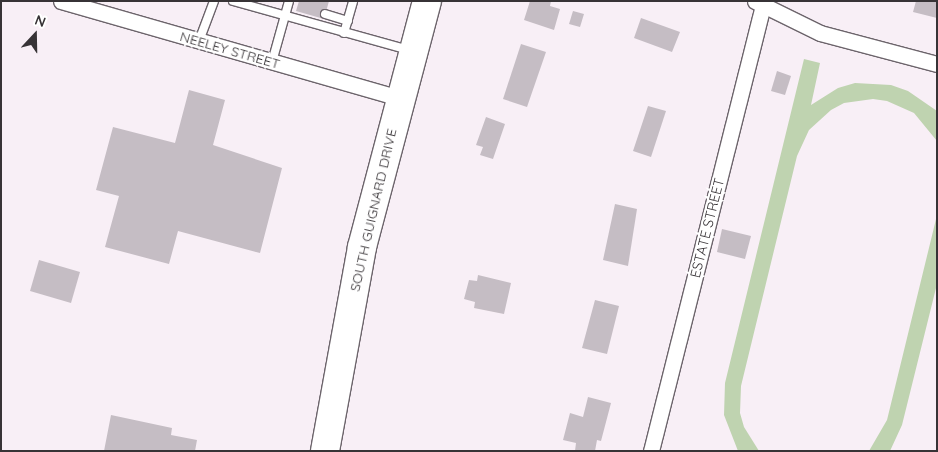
<!DOCTYPE html>
<html>
<head>
<meta charset="utf-8">
<style>
  body { margin:0 }
  #map { position:relative; width:938px; height:452px; overflow:hidden; background:#f8eff6; font-family:Quicksand,sans-serif }
  div>[style] { position:absolute }
  .green>* { inset:0; background:#bfd3b0 }
  .building>* { inset:0; background:#c5bdc4 }
  .roads { filter:drop-shadow(1px 0 #6c646b) drop-shadow(-1px 0 #6c646b) drop-shadow(0 1px #6c646b) drop-shadow(0 -1px #6c646b) }
  .lane>* { height:8px; margin:-4px; padding:0 4px; transform-origin:4px; border-radius:4px; background:#fff }
  .street>* { height:15px; margin:-7.5px; padding:0 7.5px; transform-origin:7.5px; border-radius:7.5px; background:#fff }
  .highway>* { height:28px; margin:-14px; padding:0 14px; transform-origin:14px; border-radius:14px; background:#fff }
  span { translate:-50% -50%; white-space:nowrap; text-align:center; line-height:1.15; -webkit-text-stroke:4px #fff; paint-order:stroke }
  .street-label { font-size:14px; color:#373336 }
  .frame { position:absolute; inset:0; border:2px solid #373336; pointer-events:none }
  .north { position:absolute; left:10px; top:10px; width:50px; height:50px; -webkit-text-stroke:4px #fff; paint-order:stroke; rotate:21deg; font-size:14px; font-weight:700; line-height:20px; text-align:center; color:#373336 }
  .north::after { content:''; display:block; margin:auto; width:18px; height:22px; background:#373336; clip-path:polygon(50% 0,100% 100%,50% 72%,0 100%) }
</style>
</head>
<body>
<div id="map">
  <div class="green">
    <i style="clip-path:polygon(804px 59px,820px 63px,811px 105px,838px 88px,855px 83px,891px 85px,908px 91px,937px 111px,937px 141px,914px 113px,887px 101px,873px 99px,844px 103px,831px 110px,809px 130px,797px 156px,741px 386px,740px 413px,744px 427px,759px 451px,738px 451px,724px 415px,725px 383px)"></i>
    <i style="clip-path:polygon(937px 215px,937px 284px,902px 425px,890px 451px,869px 451px,887px 420px)"></i>
  </div>
  <div class="building">
    <i style="clip-path:polygon(299px 1px,329px 1px,324px 19px,296px 11px)"></i>
    <i style="clip-path:polygon(530px 1px,551px 1px,550px 6px,560px 9px,554px 30px,524px 20px)"></i>
    <i style="clip-path:polygon(916px 1px,937px 1px,937px 18px,913px 12px)"></i>
    <i style="clip-path:polygon(573px 11px,584px 14px,580px 27px,569px 24px)"></i>
    <i style="clip-path:polygon(641px 18px,680px 32px,672px 52px,634px 38px)"></i>
    <i style="clip-path:polygon(521px 44px,546px 52px,527px 107px,503px 99px)"></i>
    <i style="clip-path:polygon(777px 71px,791px 76px,785px 95px,771px 91px)"></i>
    <i style="clip-path:polygon(189px 90px,225px 100px,213px 145px,282px 168px,260px 253px,178px 231px,169px 264px,105px 247px,119px 196px,96px 190px,113px 127px,175px 143px)"></i>
    <i style="clip-path:polygon(648px 106px,666px 111px,651px 157px,633px 151px)"></i>
    <i style="clip-path:polygon(486px 117px,505px 124px,493px 159px,480px 155px,483px 147px,476px 145px)"></i>
    <i style="clip-path:polygon(615px 204px,637px 209px,628px 266px,603px 260px)"></i>
    <i style="clip-path:polygon(722px 229px,751px 236px,745px 259px,717px 252px)"></i>
    <i style="clip-path:polygon(39px 260px,80px 272px,71px 303px,30px 291px)"></i>
    <i style="clip-path:polygon(478px 275px,511px 283px,504px 314px,474px 308px,475px 302px,464px 299px,469px 280px,477px 281px)"></i>
    <i style="clip-path:polygon(595px 300px,619px 306px,607px 354px,582px 348px)"></i>
    <i style="clip-path:polygon(588px 397px,611px 403px,601px 441px,597px 440px,595px 451px,575px 451px,576px 443px,563px 440px,570px 413px,583px 417px)"></i>
    <i style="clip-path:polygon(111px 415px,172px 428px,171px 435px,197px 440px,195px 451px,104px 451px)"></i>
  </div>
  <div class="roads">
    <div class="lane">
      <i style="left:233px;top:1px;width:183px;rotate:15.6deg"></i>
      <i style="left:325px;top:14px;width:24px;rotate:17deg"></i>
      <i style="left:344px;top:33px;width:33px;rotate:-74deg"></i>
      <i style="left:199px;top:41px;width:43px;rotate:-69.4deg"></i>
      <i style="left:272px;top:62px;width:63px;rotate:-74.4deg"></i>
    </div>
    <div class="street">
      <i style="left:61px;top:1px;width:353px;rotate:16deg"></i>
      <i style="left:755px;top:1px;width:72px;rotate:26.2deg"></i>
      <i style="left:820px;top:33px;width:121px;rotate:14.8deg"></i>
      <i style="left:651px;top:451px;width:459px;rotate:-75.9deg"></i>
    </div>
    <div class="highway">
      <i style="left:325px;top:451px;width:207px;rotate:-79.7deg"></i>
      <i style="left:362px;top:247px;width:254px;rotate:-75.2deg"></i>
    </div>
  </div>
  <div class="street-label">
    <span style="left:230px;top:50px;rotate:16deg">NEELEY STREET</span>
    <span style="left:373px;top:210px;rotate:-77deg">SOUTH GUIGNARD DRIVE</span>
    <span style="left:707px;top:228px;rotate:-76deg">ESTATE STREET</span>
  </div>
  <div class="frame"></div>
  <div class="north">N</div>
</div>
</body>
</html>
